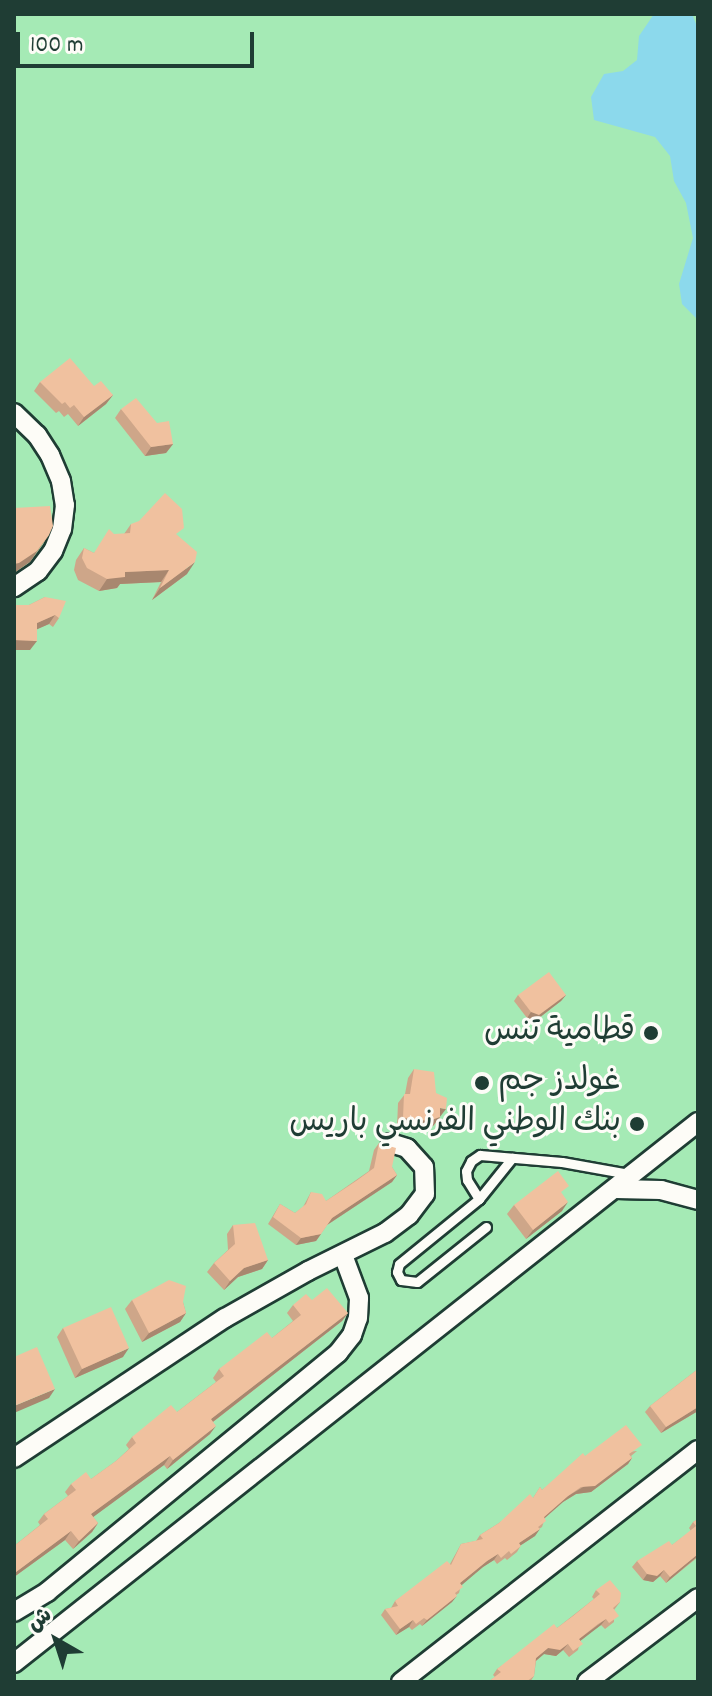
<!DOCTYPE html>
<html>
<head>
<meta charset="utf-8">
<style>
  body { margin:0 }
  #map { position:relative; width:712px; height:1696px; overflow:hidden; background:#fdfcf7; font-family:Dekko,"Playpen Sans Arabic",sans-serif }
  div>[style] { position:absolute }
  .green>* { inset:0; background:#a5eab5 }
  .water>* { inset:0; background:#8cd9ec }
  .roads { filter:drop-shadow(2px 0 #1f3d34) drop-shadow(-2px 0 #1f3d34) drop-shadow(0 2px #1f3d34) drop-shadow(0 -2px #1f3d34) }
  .lane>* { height:9px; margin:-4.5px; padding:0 4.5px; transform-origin:4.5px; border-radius:4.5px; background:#fdfcf7 }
  .street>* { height:18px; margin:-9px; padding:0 9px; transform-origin:9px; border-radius:9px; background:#fdfcf7 }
  .wall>* { inset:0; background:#cea689 }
  .shaded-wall>* { inset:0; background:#a8876f }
  .building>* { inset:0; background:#f0c19f }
  .dots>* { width:22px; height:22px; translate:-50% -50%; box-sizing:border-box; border:4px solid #fdfcf7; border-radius:50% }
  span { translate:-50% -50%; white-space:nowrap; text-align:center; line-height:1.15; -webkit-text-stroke:6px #fdfcf7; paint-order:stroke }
  .poi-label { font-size:32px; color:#1f3d34 }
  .right { translate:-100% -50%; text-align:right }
  .left { translate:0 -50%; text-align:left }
  .frame { position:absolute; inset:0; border:16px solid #1f3d34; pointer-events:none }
  .north { position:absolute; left:16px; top:1600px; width:80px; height:80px; -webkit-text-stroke:6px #fdfcf7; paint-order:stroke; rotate:321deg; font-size:22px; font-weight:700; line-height:32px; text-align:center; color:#1f3d34 }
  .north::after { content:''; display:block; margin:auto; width:28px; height:36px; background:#1f3d34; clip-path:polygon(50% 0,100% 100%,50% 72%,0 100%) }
  .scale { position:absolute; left:16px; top:32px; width:238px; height:36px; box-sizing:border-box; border:4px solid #1f3d34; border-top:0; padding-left:10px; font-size:24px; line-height:28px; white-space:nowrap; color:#1f3d34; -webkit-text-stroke:6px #fdfcf7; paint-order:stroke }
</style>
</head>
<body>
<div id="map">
  <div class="green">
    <i style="clip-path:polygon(14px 14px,698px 14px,698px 1682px,14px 1682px)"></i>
  </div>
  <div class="water">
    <i style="clip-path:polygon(654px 14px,692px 14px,698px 29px,698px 320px,682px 304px,679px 284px,693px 238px,686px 203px,674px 181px,670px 156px,655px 137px,594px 120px,591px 97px,604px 74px,623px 71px,637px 60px,639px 36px)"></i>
  </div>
  <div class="roads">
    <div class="lane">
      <i style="left:479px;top:1199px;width:22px;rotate:-122deg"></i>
      <i style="left:467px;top:1180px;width:9px;rotate:-96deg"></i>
      <i style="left:466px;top:1171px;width:11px;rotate:-63deg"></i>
      <i style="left:471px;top:1161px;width:11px;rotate:-34deg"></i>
      <i style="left:480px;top:1155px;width:82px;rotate:4.9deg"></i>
      <i style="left:562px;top:1162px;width:68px;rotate:10.2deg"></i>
      <i style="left:486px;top:1227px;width:88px;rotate:141.4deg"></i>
      <i style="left:417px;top:1282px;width:16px;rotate:-173deg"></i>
      <i style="left:401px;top:1280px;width:9px;rotate:-117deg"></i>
      <i style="left:397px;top:1272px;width:8px;rotate:-76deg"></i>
      <i style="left:399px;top:1264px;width:103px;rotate:-39.1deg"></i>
      <i style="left:479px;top:1199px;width:53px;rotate:-51.2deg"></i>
    </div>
    <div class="street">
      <i style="left:14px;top:413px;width:32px;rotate:44deg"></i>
      <i style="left:37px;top:435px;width:24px;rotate:57deg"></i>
      <i style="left:50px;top:455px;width:28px;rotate:67deg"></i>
      <i style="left:61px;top:481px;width:24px;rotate:81deg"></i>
      <i style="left:65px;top:505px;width:24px;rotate:97deg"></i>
      <i style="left:62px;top:529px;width:24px;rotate:112deg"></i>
      <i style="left:53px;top:551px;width:25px;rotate:127deg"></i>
      <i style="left:38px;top:571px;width:29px;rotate:146deg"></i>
      <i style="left:616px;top:1189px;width:45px;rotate:1.3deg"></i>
      <i style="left:661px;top:1190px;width:38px;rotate:15deg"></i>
      <i style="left:14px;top:1458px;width:253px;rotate:-33.6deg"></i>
      <i style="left:225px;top:1318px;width:95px;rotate:-29.5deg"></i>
      <i style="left:308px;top:1271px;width:86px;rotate:-26.3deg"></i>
      <i style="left:385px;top:1233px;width:30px;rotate:-37deg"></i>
      <i style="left:409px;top:1215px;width:26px;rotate:-53deg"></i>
      <i style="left:425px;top:1194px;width:27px;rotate:-92deg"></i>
      <i style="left:424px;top:1167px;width:25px;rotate:-132deg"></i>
      <i style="left:407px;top:1148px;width:17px;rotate:-163deg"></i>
      <i style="left:14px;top:1612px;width:39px;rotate:-31deg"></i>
      <i style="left:47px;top:1592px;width:377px;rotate:-39.4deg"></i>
      <i style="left:338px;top:1353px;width:23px;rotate:-52deg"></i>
      <i style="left:352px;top:1335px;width:18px;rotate:-71deg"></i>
      <i style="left:358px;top:1318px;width:20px;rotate:-87deg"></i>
      <i style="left:359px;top:1298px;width:46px;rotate:-110.4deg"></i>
      <i style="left:14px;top:1663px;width:872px;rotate:-38.34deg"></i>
      <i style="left:401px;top:1682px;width:377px;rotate:-38deg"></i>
      <i style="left:587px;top:1682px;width:139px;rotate:-37.1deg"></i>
    </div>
  </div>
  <div class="wall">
    <i style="clip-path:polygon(40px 382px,94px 386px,113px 395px,106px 404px,78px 426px,68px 414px,64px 417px,59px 411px,56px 413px,34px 391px)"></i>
    <i style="clip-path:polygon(121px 409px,173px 444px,166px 453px,145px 456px,115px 418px)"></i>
    <i style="clip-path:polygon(131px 524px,178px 536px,187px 574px,152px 600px,161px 582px,120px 584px,117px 588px,99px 591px,78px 580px,74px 570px,76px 560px,84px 548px,94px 553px,114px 534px,124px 534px)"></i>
    <i style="clip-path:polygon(45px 597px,59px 618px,53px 627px,49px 624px,37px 629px,30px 650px,14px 650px,14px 605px,29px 605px)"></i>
    <i style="clip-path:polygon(518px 995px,566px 995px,561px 1001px,535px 1021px,527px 1018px,514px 1001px)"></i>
    <i style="clip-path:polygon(414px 1069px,440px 1118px,433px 1126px,422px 1130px,397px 1127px,398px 1103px,405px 1094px,408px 1078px)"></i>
    <i style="clip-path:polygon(379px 1143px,392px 1167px,397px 1175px,392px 1182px,327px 1225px,316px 1241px,296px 1245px,268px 1224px,280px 1204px,295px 1213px,303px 1207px,311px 1192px,326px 1201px,369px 1171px,374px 1150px)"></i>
    <i style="clip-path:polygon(563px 1195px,562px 1211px,526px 1239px,507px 1214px,514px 1205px)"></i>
    <i style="clip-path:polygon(233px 1225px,268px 1260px,262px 1269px,238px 1277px,224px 1290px,207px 1272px,214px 1263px,228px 1250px,227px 1234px)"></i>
    <i style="clip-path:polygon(132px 1300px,183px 1302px,186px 1313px,180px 1322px,142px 1342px,125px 1309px)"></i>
    <i style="clip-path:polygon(312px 1300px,348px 1313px,342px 1321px,213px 1422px,210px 1434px,167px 1469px,164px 1465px,93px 1517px,98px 1523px,92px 1532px,73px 1549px,65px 1540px,14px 1577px,14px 1546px,40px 1525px,38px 1522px,44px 1514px,68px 1496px,65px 1492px,71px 1484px,91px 1479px,116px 1461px,129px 1449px,126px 1445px,132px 1437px,177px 1412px,216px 1382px,213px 1378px,219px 1369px,272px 1338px,293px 1321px,287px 1313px,293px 1305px)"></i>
    <i style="clip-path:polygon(63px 1328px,123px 1357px,75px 1378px,57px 1337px)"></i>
    <i style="clip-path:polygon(698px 1369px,698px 1411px,661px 1433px,645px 1412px,650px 1406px)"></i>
    <i style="clip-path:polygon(637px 1451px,631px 1456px,632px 1458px,628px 1464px,591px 1492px,576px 1494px,563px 1502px,545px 1518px,542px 1527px,539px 1529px,535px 1536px,521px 1545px,517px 1552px,507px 1560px,505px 1558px,497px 1564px,494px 1560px,483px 1567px,461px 1585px,459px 1593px,456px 1595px,452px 1602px,422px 1626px,420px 1624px,412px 1630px,409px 1627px,396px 1635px,381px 1615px,385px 1609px,391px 1608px,395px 1601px,450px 1564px,461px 1544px,476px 1541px,480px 1535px,499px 1523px,533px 1498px,540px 1487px,542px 1490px,585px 1456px)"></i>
    <i style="clip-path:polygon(698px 1519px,698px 1557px,666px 1583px,660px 1576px,653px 1582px,643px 1580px,632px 1567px,637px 1561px,672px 1545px,691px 1531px,689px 1528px,693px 1522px)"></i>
    <i style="clip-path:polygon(596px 1590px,620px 1602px,614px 1610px,614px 1622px,605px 1629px,601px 1625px,594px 1630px,580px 1641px,578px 1650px,569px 1657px,563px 1650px,556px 1656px,544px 1654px,536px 1661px,534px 1676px,530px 1682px,488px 1682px,495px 1677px,493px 1675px,497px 1669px,557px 1628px,594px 1599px,592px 1597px)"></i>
  </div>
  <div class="shaded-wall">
    <i style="clip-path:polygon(113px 395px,106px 404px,78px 426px,84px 417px)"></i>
    <i style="clip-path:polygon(173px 444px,166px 453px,145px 456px,151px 447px)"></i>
    <i style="clip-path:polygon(49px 535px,30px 562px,14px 573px,14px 564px)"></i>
    <i style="clip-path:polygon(195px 562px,187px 574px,152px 600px,160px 588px)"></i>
    <i style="clip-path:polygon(169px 570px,161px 582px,120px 584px,117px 588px,99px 591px,107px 579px,125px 572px)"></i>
    <i style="clip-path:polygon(55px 615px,49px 624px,31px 632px,37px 623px)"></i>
    <i style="clip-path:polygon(14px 640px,37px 641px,30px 650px,14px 650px)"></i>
    <i style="clip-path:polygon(566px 995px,561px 1001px,535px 1021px,527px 1018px,531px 1012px)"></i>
    <i style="clip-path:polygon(440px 1108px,446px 1109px,433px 1126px,422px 1130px,397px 1127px,403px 1118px)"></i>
    <i style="clip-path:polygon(397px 1175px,392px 1182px,327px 1225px,332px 1218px)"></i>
    <i style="clip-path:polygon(568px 1202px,562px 1211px,526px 1239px,533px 1230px)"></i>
    <i style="clip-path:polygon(321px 1234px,316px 1241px,296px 1245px,301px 1238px)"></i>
    <i style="clip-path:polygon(268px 1260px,262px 1269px,238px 1277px,224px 1290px,230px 1281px,244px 1268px)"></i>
    <i style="clip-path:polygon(186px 1313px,180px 1322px,142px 1342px,149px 1333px)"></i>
    <i style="clip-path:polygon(348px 1313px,342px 1321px,205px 1428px,211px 1419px)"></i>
    <i style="clip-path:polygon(129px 1348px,123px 1357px,75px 1378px,82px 1369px)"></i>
    <i style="clip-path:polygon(55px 1389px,49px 1398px,14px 1413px,14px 1406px)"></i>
    <i style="clip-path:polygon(698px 1407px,698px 1411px,661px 1433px,666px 1427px)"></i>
    <i style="clip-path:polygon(216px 1426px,210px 1434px,167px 1469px,173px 1460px)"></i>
    <i style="clip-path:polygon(170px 1456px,164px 1465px,85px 1523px,91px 1514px)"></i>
    <i style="clip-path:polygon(632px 1458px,628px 1464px,591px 1492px,576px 1494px,563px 1502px,539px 1523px,544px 1517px,568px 1496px)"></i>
    <i style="clip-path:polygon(98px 1523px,92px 1532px,73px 1549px,79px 1541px)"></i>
    <i style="clip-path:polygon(540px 1529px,535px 1536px,515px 1549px,519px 1543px)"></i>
    <i style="clip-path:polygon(71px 1531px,65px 1540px,14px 1577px,16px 1572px)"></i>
    <i style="clip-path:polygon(498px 1554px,494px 1560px,483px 1567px,456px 1590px,460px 1583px,487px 1561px)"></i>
    <i style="clip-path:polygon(698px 1554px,698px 1556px,666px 1583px,670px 1577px)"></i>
    <i style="clip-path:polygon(664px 1570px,660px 1576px,653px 1582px,643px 1580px,647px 1574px)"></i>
    <i style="clip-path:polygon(457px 1596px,452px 1602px,422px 1626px,427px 1620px)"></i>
    <i style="clip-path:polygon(606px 1619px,601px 1625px,575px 1645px,579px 1639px)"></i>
    <i style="clip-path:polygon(413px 1620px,409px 1627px,396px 1635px,400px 1629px)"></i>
    <i style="clip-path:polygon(568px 1644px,563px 1650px,556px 1656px,544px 1654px,532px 1664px,536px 1658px,548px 1648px)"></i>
  </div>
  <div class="building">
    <i style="clip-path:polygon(70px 358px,94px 386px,101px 381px,113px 395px,84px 417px,74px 405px,70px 408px,65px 402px,62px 404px,40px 382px)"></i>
    <i style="clip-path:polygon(136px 398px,157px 423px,169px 421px,173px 444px,151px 447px,121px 409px)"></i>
    <i style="clip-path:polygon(165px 493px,182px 509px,184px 528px,176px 534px,197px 552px,195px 562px,160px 588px,169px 570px,125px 572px,125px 577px,107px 579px,87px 568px,82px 558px,84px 548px,94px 553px,109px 529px,114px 534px,130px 533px,131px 524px,139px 521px)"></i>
    <i style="clip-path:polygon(50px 506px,53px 526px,49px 535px,37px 551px,19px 563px,14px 564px,14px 508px)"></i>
    <i style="clip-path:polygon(45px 597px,66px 601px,59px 618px,55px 615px,37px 623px,37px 641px,14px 640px,14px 605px,29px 605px)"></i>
    <i style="clip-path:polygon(549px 972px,566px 995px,539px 1015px,531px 1012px,518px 995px)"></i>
    <i style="clip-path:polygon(414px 1069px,434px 1072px,436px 1093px,447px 1098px,446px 1109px,440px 1108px,440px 1117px,429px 1121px,403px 1118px,404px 1094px,410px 1094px)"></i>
    <i style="clip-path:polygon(379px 1143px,396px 1148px,392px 1167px,397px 1175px,332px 1218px,321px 1234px,301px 1238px,273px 1217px,280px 1204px,295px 1213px,306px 1204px,311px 1192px,322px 1194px,326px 1201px,356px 1181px,374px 1168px)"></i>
    <i style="clip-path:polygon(558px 1171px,569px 1186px,561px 1192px,568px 1202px,533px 1230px,514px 1205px)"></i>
    <i style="clip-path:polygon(255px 1223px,268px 1260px,244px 1268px,230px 1281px,214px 1263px,235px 1244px,233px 1225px)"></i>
    <i style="clip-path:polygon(169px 1280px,186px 1286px,183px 1302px,186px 1313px,149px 1333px,132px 1300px)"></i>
    <i style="clip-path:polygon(327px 1288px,348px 1313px,211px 1419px,216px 1426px,173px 1460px,170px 1456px,91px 1514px,98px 1523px,79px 1541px,71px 1531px,16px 1572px,14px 1570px,14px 1546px,48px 1519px,44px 1514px,76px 1490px,71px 1484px,86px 1472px,91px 1479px,116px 1461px,136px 1443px,132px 1437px,171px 1405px,177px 1412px,224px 1376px,219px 1369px,267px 1332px,272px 1338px,301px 1315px,293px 1305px,306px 1294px,312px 1300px)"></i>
    <i style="clip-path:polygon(111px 1307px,129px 1348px,82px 1369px,63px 1328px)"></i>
    <i style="clip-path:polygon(37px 1347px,55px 1389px,14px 1406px,14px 1357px)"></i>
    <i style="clip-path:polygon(698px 1369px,698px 1407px,666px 1427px,650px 1406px)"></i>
    <i style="clip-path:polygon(626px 1425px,642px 1445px,629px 1454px,632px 1458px,595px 1486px,581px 1487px,568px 1496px,544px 1517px,546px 1521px,538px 1527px,540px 1529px,519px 1543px,521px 1546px,511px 1554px,509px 1551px,501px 1558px,498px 1554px,487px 1561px,460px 1583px,463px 1587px,455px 1593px,457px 1596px,427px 1620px,424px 1618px,416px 1624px,413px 1620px,400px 1629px,385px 1609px,398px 1606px,395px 1601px,447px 1561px,451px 1565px,461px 1544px,483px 1539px,480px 1535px,499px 1523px,530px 1494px,533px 1498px,540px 1487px,542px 1490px,583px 1453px,585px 1456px)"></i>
    <i style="clip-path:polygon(698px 1519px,698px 1554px,670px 1577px,664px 1570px,657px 1576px,647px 1574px,637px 1561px,669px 1541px,672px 1545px,696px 1526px,693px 1522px)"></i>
    <i style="clip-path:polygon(610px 1580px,621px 1593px,620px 1602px,613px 1608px,619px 1616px,609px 1623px,606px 1619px,598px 1624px,579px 1639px,583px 1644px,573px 1651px,568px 1644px,560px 1650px,548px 1648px,536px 1658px,534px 1676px,526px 1682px,488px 1682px,501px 1672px,497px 1669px,554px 1624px,557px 1628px,573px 1616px,600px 1594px,596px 1590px)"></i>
  </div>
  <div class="dots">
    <i style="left:651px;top:1033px;background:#1f3d34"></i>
    <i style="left:482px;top:1083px;background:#1f3d34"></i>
    <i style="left:637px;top:1124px;background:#1f3d34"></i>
  </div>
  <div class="poi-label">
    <span class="right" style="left:635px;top:1033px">قطامية تنس</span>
    <span class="left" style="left:498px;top:1083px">غولدز جم</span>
    <span class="right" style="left:621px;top:1124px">بنك الوطني الفرنسي باريس</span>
  </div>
  <div class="frame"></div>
  <div class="north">ش</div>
  <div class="scale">100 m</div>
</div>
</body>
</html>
